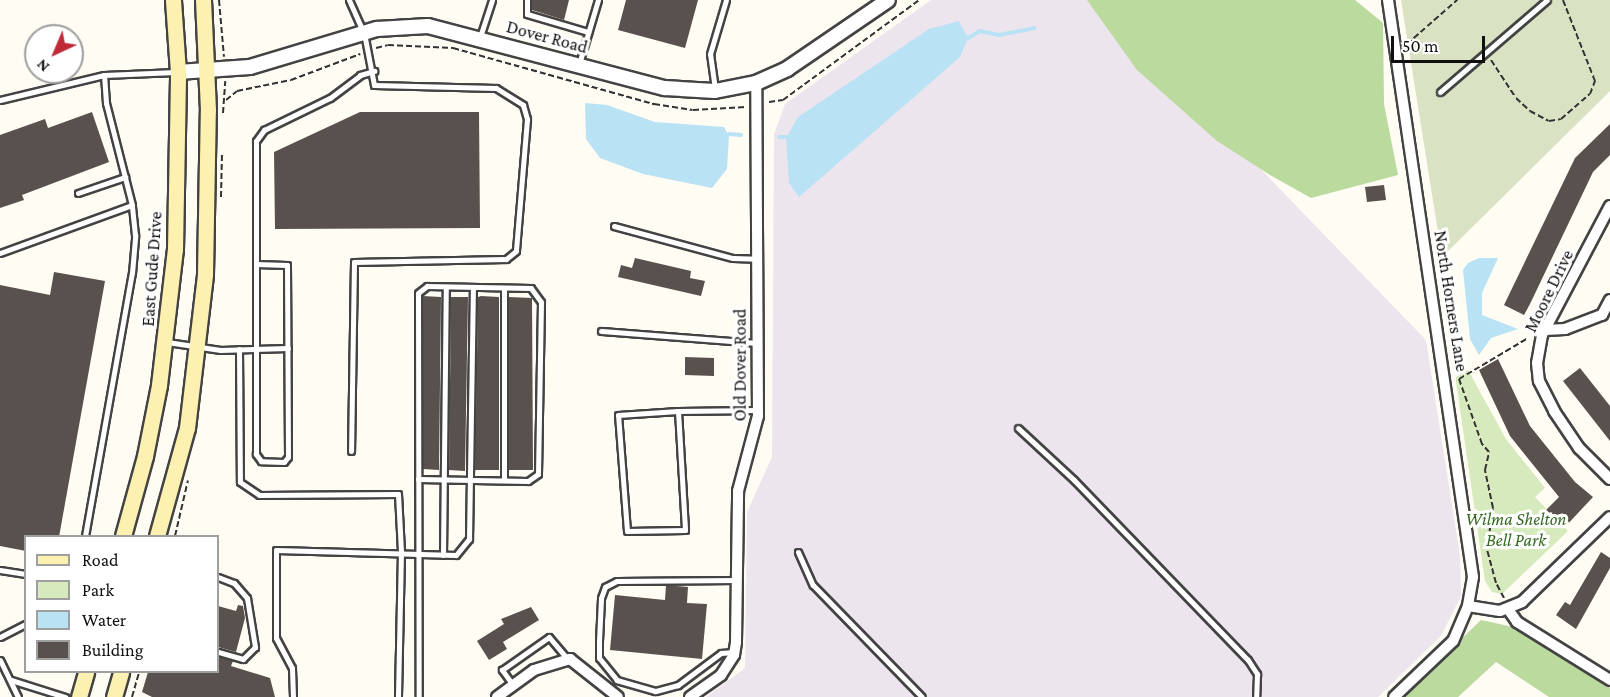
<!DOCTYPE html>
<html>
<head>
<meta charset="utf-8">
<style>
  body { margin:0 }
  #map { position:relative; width:1610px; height:697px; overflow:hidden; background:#fffcf4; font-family:"Crimson Pro",serif }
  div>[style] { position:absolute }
  .industrial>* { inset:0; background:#ede5ee }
  .green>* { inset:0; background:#d6eabd }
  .forest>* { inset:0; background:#bbda9d }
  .cemetery>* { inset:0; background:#dae2c4 }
  .water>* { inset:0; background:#b9e2f5 }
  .stream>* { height:4px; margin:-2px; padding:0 2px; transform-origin:2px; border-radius:2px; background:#b9e2f5 }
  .building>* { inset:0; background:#59514d }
  .path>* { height:2px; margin-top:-1px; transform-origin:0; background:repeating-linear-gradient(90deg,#323232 0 6px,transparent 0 9px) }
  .roads { filter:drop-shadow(2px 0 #434343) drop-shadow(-2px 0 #434343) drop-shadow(0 2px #434343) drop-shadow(0 -2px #434343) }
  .service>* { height:5px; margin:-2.5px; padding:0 2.5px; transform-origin:2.5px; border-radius:2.5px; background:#fff }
  .minor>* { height:10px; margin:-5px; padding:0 5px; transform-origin:5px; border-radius:5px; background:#fff }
  .tertiary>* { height:14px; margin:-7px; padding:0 7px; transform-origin:7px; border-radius:7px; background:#fff }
  .secondary>* { height:15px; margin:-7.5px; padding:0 7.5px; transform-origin:7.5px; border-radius:7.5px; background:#fdf1b1 }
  span { translate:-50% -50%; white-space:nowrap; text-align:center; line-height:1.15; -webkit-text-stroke:6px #fff; paint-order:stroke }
  .street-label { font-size:18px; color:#101010 }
  .park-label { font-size:18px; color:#336821; font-style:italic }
  .legend { position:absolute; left:24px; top:535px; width:195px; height:138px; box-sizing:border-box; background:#fff; border:2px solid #9f9f9f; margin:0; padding:8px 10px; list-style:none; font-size:18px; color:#101010 }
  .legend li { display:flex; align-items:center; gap:12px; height:30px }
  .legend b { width:30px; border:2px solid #9f9f9f }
  .north { position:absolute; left:24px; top:24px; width:60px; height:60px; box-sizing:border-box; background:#fff; border:2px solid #9f9f9f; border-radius:50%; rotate:224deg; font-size:16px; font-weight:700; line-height:24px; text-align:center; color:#101010 }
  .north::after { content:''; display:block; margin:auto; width:21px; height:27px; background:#bf2a38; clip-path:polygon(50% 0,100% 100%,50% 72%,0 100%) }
  .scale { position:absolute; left:1391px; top:36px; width:94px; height:27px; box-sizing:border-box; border:3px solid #101010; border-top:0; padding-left:8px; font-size:18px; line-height:21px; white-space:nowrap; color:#101010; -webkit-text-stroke:4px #fff; paint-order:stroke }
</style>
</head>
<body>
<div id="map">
  <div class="industrial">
    <i style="clip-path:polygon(931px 0,1097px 0,1426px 340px,1460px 556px,1461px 596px,1441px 636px,1378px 697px,706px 697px,745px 668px,747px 512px,772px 457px,774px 134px,785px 104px)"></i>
  </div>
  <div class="green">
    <i style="clip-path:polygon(1468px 370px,1506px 439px,1545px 488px,1535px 497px,1568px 531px,1502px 594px,1492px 592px,1485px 581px,1456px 382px,1456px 377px)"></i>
  </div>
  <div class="forest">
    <i style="clip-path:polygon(1087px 0,1355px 0,1383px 23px,1384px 104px,1398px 175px,1311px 198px,1270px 175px,1217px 141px,1137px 70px)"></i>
    <i style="clip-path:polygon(1481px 620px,1513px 627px,1610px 688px,1610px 697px,1549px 697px,1496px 662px,1458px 697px,1401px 697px)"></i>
  </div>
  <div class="cemetery">
    <i style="clip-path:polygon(1401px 0,1610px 0,1610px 91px,1442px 257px)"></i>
  </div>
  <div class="water">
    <i style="clip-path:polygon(959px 21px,968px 38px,960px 57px,799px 197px,789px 183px,786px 138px,798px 117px,929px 29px)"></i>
    <i style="clip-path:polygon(585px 103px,607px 105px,655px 122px,724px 127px,729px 136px,727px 169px,712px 188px,643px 174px,600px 158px,586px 139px)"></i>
    <i style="clip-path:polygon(1479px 258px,1498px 258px,1482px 293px,1482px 315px,1518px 329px,1491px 338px,1479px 355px,1470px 339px,1463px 270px,1468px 263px)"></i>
  </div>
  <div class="stream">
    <i style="left:968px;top:38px;width:14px;rotate:-30deg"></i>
    <i style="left:980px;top:31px;width:19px;rotate:12deg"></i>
    <i style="left:999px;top:35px;width:36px;rotate:-11deg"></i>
    <i style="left:729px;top:134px;width:12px;rotate:5deg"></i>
    <i style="left:779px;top:137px;width:7px"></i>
  </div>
  <div class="building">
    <i style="clip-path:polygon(532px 0,569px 0,564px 20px,532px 10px)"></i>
    <i style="clip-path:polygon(626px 0,698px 0,685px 48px,618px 30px)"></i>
    <i style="clip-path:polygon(92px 112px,109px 162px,22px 195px,24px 200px,0 208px,0 135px,45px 119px,48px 128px)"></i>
    <i style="clip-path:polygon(360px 112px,479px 112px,480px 228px,275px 229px,274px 152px)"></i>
    <i style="clip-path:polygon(1610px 124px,1610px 155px,1593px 172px,1530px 304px,1524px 315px,1504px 305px,1575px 158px)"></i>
    <i style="clip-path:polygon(1384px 185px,1386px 200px,1367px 202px,1365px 187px)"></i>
    <i style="clip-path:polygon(635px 258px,691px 271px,690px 278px,705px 281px,701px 296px,618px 277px,621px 265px,632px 268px)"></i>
    <i style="clip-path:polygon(54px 272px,105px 281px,59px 537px,26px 537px,26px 551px,0 546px,0 285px,50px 295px)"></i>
    <i style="clip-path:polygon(423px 296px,441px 297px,439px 470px,423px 469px)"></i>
    <i style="clip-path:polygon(481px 296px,499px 297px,499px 470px,475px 470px,478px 297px)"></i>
    <i style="clip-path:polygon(451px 297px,468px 297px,465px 471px,449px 470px)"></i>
    <i style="clip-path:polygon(509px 297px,532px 298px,533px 470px,509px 470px)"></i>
    <i style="clip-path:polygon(685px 357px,714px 358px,714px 376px,685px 375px)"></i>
    <i style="clip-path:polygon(1498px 359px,1530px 426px,1575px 482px,1593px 497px,1564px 528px,1546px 510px,1559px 497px,1510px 436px,1479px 370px)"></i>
    <i style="clip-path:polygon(1580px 368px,1610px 406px,1610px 441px,1563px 381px)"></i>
    <i style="clip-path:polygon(1601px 552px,1610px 558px,1610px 568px,1576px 629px,1556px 615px,1565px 602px,1570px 605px)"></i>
    <i style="clip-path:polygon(666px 585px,688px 587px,687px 603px,707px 604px,702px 659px,610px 650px,615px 595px,665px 600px)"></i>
    <i style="clip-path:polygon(238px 605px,243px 606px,245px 618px,236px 652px,218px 647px,218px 606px,236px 611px)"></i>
    <i style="clip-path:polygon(531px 607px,539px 620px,503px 642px,507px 649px,489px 660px,477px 641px,504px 624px,501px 619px)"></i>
    <i style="clip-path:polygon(218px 657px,233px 661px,231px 666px,270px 678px,275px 697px,152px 697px,142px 692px,148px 672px,218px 672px)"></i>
  </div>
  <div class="path">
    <i style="left:219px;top:0;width:57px;rotate:85deg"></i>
    <i style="left:1407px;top:44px;width:67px;rotate:-41.3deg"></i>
    <i style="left:376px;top:48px;width:12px;rotate:-14deg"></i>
    <i style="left:388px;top:45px;width:65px;rotate:2.6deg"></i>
    <i style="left:453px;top:48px;width:209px;rotate:15.6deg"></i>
    <i style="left:654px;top:104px;width:39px;rotate:9deg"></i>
    <i style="left:693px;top:110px;width:53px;rotate:-3.2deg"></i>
    <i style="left:1491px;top:60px;width:45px;rotate:56.7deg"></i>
    <i style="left:1516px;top:98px;width:19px;rotate:43deg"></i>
    <i style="left:1530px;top:111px;width:21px;rotate:28deg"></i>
    <i style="left:1549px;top:121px;width:12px;rotate:-9deg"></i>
    <i style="left:1561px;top:119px;width:38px;rotate:-41deg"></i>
    <i style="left:1590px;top:94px;width:14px;rotate:-69deg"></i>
    <i style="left:1595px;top:81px;width:87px;rotate:-111.6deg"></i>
    <i style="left:226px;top:100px;width:14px;rotate:-39deg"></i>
    <i style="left:237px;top:91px;width:55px;rotate:-11.5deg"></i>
    <i style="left:291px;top:80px;width:74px;rotate:-20.6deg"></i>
    <i style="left:769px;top:102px;width:14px;rotate:-8deg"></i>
    <i style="left:783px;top:100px;width:169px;rotate:-36.3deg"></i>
    <i style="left:223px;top:113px;width:32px;rotate:-86deg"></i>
    <i style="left:221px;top:197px;width:45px;rotate:-88.7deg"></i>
    <i style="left:175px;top:536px;width:57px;rotate:-76.9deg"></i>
    <i style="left:1504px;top:598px;width:17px;rotate:-118deg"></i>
    <i style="left:1496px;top:583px;width:35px;rotate:-105deg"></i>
    <i style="left:1487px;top:549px;width:41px;rotate:-81.7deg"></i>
    <i style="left:1493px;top:508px;width:39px;rotate:-102deg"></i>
    <i style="left:1485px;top:470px;width:18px;rotate:-77deg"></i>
    <i style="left:1489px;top:452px;width:11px;rotate:-131deg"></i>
    <i style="left:1482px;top:444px;width:69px;rotate:-109.5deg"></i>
    <i style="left:1459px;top:379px;width:80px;rotate:-30.7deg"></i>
    <i style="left:132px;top:697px;width:26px;rotate:-74deg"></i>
  </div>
  <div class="roads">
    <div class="service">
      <i style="left:349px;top:0;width:36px;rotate:66deg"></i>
      <i style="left:364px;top:33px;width:53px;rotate:79.1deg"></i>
      <i style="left:374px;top:85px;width:122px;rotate:1.4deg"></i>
      <i style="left:496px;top:88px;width:32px;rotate:32deg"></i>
      <i style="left:523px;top:105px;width:15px;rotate:74deg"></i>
      <i style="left:527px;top:119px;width:132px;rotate:94.8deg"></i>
      <i style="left:516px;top:251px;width:13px;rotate:141deg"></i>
      <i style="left:506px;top:259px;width:152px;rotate:178.9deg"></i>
      <i style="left:354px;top:262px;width:189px;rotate:90.9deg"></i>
      <i style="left:527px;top:0;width:14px;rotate:90deg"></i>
      <i style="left:527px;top:14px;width:64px;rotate:16.4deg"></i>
      <i style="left:480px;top:37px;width:39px;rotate:-72deg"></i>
      <i style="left:579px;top:64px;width:67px;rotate:-73.5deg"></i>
      <i style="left:715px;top:89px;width:35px;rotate:-98deg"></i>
      <i style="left:710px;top:54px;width:56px;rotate:-73.5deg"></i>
      <i style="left:1440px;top:92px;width:141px;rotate:-40.7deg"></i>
      <i style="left:0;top:100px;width:107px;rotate:-13.5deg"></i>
      <i style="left:104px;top:75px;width:72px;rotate:-2.4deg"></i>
      <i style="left:78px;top:193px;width:50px;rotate:-18.8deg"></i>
      <i style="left:614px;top:226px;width:123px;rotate:15.1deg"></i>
      <i style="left:733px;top:258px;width:24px;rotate:2deg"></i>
      <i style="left:0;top:253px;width:140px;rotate:-20deg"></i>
      <i style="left:132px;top:205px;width:105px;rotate:-104.3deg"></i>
      <i style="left:106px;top:103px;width:28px;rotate:-94deg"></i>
      <i style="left:256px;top:264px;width:31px;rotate:2deg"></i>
      <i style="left:287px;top:265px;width:192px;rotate:89.7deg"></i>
      <i style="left:288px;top:457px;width:6px;rotate:129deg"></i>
      <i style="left:284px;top:462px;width:23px;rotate:-178deg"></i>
      <i style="left:261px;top:461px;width:9px;rotate:-126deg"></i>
      <i style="left:256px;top:454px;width:313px;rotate:-90deg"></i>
      <i style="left:256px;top:141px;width:14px;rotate:-54deg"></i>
      <i style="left:264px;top:130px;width:73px;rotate:-25.9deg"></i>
      <i style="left:330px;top:98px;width:38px;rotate:-37deg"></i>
      <i style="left:360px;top:75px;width:15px;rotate:-16deg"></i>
      <i style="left:601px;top:331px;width:157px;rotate:4.4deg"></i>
      <i style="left:167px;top:342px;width:54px;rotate:8.6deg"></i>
      <i style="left:220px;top:350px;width:68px;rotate:-1.7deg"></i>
      <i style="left:239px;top:349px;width:133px;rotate:89.6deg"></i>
      <i style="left:240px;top:482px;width:23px;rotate:34deg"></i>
      <i style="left:259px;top:495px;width:139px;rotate:-0.4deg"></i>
      <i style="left:398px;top:494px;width:58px;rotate:87deg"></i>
      <i style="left:401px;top:552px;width:145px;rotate:91.2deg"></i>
      <i style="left:678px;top:411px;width:119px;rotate:86.6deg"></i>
      <i style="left:685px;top:530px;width:58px;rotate:179deg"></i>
      <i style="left:627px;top:531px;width:116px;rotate:-94.4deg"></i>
      <i style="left:618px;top:415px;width:60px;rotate:-3.8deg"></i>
      <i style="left:678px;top:411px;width:80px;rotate:-0.7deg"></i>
      <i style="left:1018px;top:428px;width:76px;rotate:42.9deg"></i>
      <i style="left:1074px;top:480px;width:250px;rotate:46deg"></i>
      <i style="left:1248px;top:660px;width:17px;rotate:57deg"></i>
      <i style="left:1257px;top:674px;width:23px;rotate:92deg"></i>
      <i style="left:418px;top:479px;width:110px;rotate:1deg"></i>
      <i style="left:528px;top:481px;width:12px;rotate:-35deg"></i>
      <i style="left:538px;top:474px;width:172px;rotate:-89deg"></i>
      <i style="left:541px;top:302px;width:17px;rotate:-126deg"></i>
      <i style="left:531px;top:288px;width:104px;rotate:-178.9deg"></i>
      <i style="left:427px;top:286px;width:11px;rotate:142deg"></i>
      <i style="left:418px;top:293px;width:5px;rotate:90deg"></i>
      <i style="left:418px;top:298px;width:399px;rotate:89.9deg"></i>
      <i style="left:504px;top:480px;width:192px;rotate:-90deg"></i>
      <i style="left:85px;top:536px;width:267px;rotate:-79.9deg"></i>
      <i style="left:132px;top:273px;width:38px;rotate:-85deg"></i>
      <i style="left:135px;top:235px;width:30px;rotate:-96deg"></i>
      <i style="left:798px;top:552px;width:36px;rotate:66deg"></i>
      <i style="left:813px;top:585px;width:156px;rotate:45.8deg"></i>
      <i style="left:443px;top:555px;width:268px;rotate:-89.4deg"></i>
      <i style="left:0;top:570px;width:26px;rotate:9deg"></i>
      <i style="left:218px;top:577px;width:17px;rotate:21deg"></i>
      <i style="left:234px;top:583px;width:20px;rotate:49deg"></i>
      <i style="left:247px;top:598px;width:50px;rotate:80.7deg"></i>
      <i style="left:255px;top:647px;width:17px;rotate:135deg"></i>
      <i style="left:243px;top:659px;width:26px;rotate:-164deg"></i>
      <i style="left:0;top:637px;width:29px;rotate:-27deg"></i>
      <i style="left:734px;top:652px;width:13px;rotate:176deg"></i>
      <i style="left:721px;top:653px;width:54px;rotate:143.3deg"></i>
      <i style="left:678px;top:685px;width:24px;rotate:165deg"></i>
      <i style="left:655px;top:691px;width:40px;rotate:-164deg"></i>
      <i style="left:617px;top:680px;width:28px;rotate:-129deg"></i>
      <i style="left:599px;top:658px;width:17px;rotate:-90deg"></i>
      <i style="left:599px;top:641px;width:43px;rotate:-87.3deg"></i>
      <i style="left:601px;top:598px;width:12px;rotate:-70deg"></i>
      <i style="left:605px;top:587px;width:13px;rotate:-27deg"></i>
      <i style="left:617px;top:581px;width:120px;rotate:-0.5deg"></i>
      <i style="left:0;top:660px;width:41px;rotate:64.1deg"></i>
      <i style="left:11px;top:680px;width:57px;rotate:17.5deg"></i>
      <i style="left:513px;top:685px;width:19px;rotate:-126deg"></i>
      <i style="left:502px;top:670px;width:57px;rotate:-35.1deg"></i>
      <i style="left:549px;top:637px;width:30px;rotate:50deg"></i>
      <i style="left:293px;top:697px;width:29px;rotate:-92deg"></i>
      <i style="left:292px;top:668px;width:34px;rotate:-118deg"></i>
      <i style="left:276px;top:638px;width:88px;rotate:-90deg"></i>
      <i style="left:276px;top:550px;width:180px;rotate:1.6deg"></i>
      <i style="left:456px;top:555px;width:21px;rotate:-51deg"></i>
      <i style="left:469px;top:539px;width:252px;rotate:-89.1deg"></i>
    </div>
    <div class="minor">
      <i style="left:1388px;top:0;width:583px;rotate:81.62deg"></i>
      <i style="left:1473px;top:577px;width:29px;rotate:100deg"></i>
      <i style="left:1468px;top:606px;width:38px;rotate:113deg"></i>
      <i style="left:1453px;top:641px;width:81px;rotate:136.5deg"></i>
      <i style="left:1610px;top:206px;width:146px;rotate:117.8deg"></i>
      <i style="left:1542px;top:335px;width:28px;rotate:100deg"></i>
      <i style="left:1537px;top:363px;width:18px;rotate:84deg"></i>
      <i style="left:1539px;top:381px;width:34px;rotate:63deg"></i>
      <i style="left:1554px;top:411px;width:45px;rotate:56deg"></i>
      <i style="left:1579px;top:448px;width:44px;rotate:45deg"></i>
      <i style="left:1545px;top:330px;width:20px;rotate:-3deg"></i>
      <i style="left:1565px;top:329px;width:40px;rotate:-21deg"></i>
      <i style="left:1602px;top:315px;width:17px;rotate:-62deg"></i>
      <i style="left:1468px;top:606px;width:32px;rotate:9deg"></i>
      <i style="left:1500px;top:611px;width:24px;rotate:-22deg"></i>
      <i style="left:1522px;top:602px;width:122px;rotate:-44deg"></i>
      <i style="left:1508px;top:609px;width:16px;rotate:55deg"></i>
      <i style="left:1517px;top:622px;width:110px;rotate:31.9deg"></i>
      <i style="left:497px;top:697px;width:46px;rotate:-36.1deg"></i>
      <i style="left:534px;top:670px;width:38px;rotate:-17deg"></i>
      <i style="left:570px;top:659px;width:61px;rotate:38.4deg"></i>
      <i style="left:690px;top:697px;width:38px;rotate:-35deg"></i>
      <i style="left:721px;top:675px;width:24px;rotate:-57deg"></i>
      <i style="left:734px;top:655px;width:13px;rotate:-81deg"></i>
      <i style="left:736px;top:642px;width:151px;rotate:-89.2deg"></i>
      <i style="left:738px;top:491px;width:78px;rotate:-75.1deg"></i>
      <i style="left:758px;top:416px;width:333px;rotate:-90.3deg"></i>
    </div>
    <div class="tertiary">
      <i style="left:178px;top:72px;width:72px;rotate:-4deg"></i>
      <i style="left:250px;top:67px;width:133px;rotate:-16.7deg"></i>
      <i style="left:377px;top:29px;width:51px;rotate:-3.4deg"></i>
      <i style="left:428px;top:26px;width:245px;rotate:14.7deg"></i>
      <i style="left:665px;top:88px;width:50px;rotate:3.4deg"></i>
      <i style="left:715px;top:91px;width:42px;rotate:-11deg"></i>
      <i style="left:756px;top:83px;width:34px;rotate:-24deg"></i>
      <i style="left:787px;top:69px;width:122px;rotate:-34.3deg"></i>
    </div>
    <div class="secondary">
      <i style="left:123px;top:536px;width:83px;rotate:-74.6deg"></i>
      <i style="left:145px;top:456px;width:72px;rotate:-78.8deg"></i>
      <i style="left:159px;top:385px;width:137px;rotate:-83.3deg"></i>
      <i style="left:175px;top:249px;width:177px;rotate:-89deg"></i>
      <i style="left:178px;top:72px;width:72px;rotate:-94deg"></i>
      <i style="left:157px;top:536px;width:112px;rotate:-74.5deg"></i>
      <i style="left:187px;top:428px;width:155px;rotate:-83.3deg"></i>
      <i style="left:205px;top:274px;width:164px;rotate:-89deg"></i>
      <i style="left:208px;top:110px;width:110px;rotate:-92.6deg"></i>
      <i style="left:79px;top:697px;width:26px;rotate:-74deg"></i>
      <i style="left:114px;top:697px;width:26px;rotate:-74deg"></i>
    </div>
  </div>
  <div class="street-label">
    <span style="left:547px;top:37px;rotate:15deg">Dover Road</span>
    <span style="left:152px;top:269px;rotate:-86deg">East Gude Drive</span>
    <span style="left:1549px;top:291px;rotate:-64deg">Moore Drive</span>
    <span style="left:1451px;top:301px;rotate:81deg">North Horners Lane</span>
    <span style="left:740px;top:365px;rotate:-90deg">Old Dover Road</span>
  </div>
  <div class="park-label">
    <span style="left:1516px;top:530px">Wilma Shelton<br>Bell Park</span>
  </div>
  <ul class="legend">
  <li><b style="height:8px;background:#fdf1b1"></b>Road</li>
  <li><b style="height:16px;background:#d6eabd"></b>Park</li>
  <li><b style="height:16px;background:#b9e2f5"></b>Water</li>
  <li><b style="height:16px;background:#59514d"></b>Building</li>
  </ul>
  <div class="north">N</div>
  <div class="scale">50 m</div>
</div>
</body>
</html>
